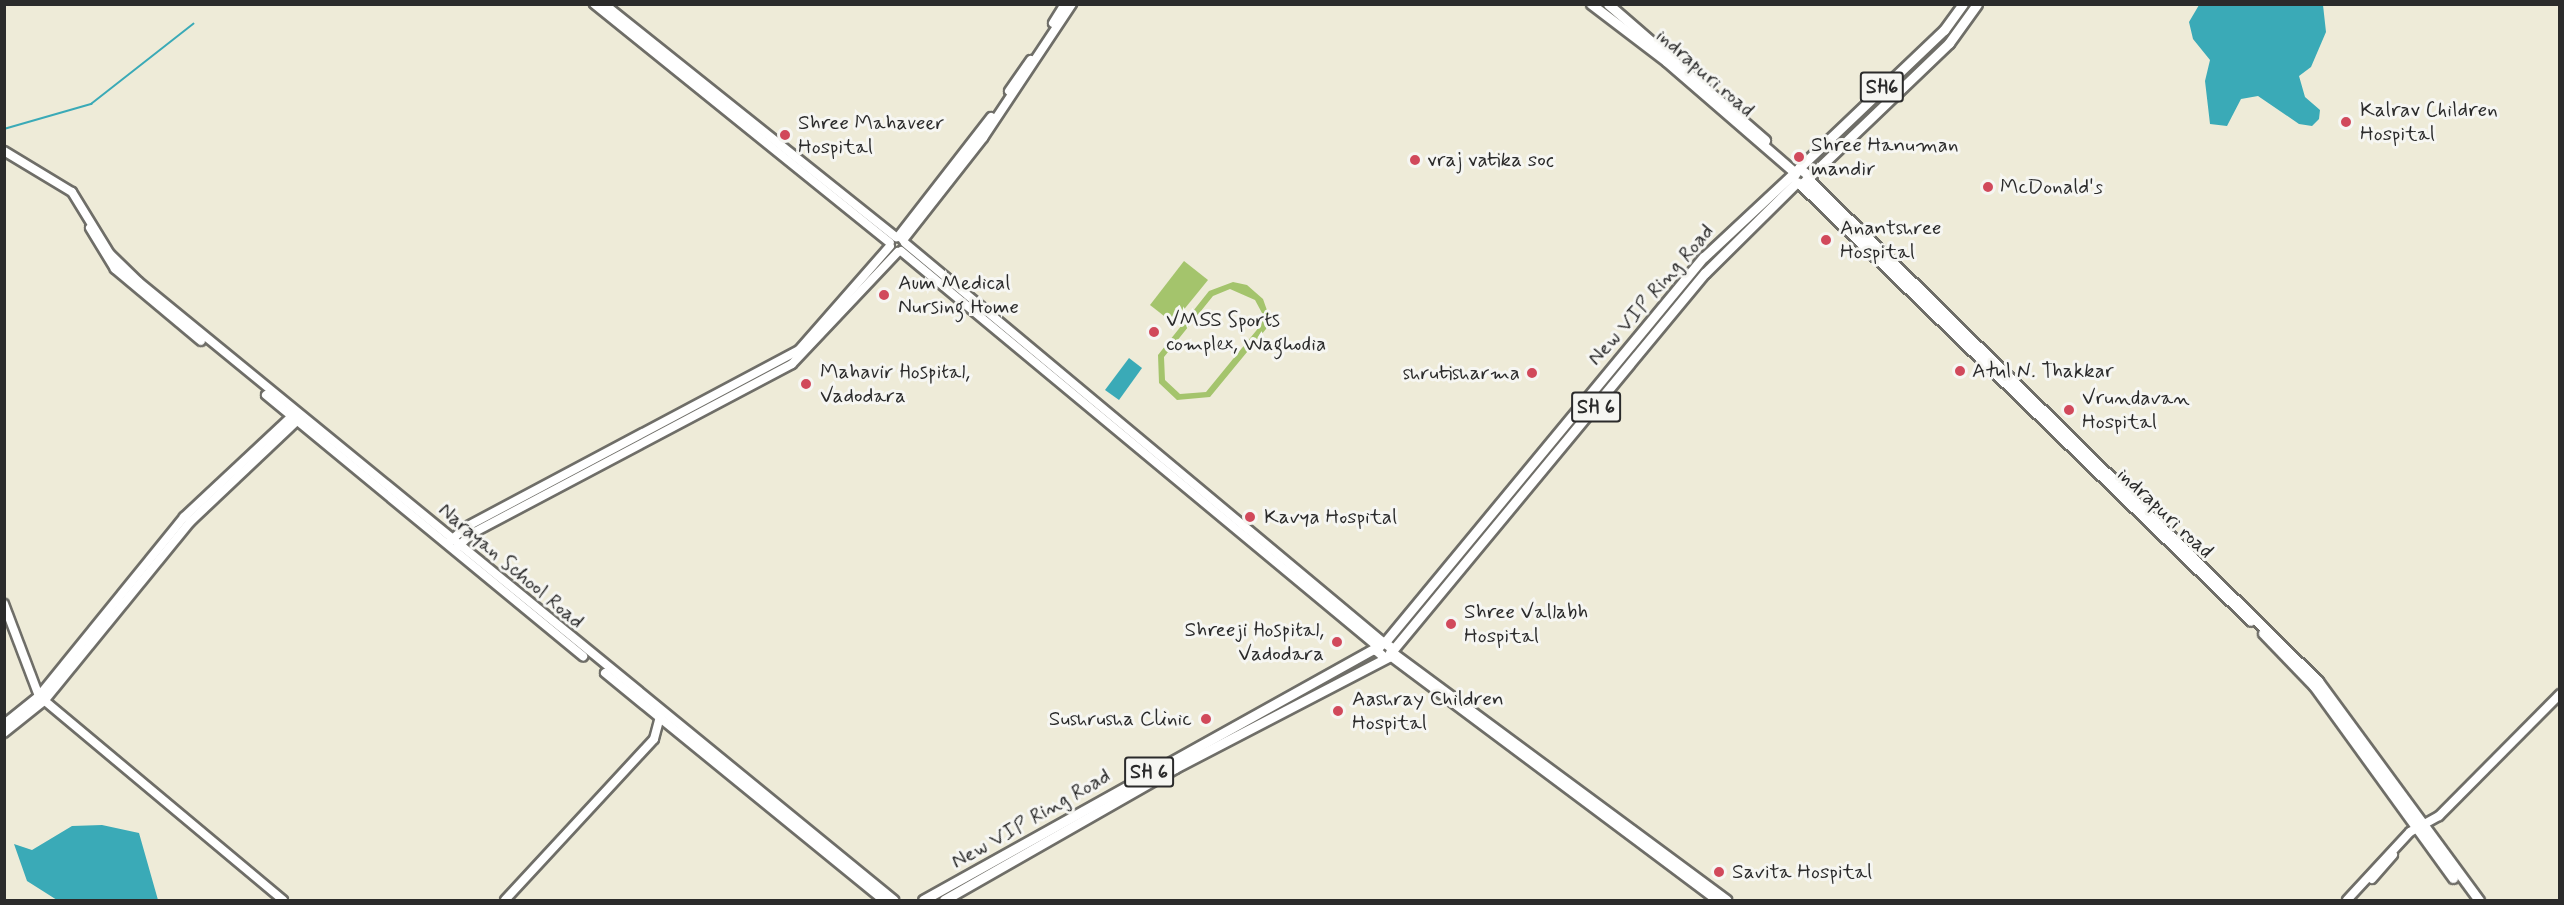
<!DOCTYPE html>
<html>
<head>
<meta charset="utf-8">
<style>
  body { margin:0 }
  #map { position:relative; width:2564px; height:905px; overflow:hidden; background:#eeebd8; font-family:Mynerve,sans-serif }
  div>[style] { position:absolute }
  .green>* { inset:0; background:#a4c46c }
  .water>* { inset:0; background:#3aaab7 }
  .stream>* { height:1.5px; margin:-0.75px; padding:0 0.75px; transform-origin:0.75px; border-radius:0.75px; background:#3aaab7 }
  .roads { filter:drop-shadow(2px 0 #6f6e68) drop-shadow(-2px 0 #6f6e68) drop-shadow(0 2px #6f6e68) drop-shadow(0 -2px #6f6e68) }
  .secondary>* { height:8px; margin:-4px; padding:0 4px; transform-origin:4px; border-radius:4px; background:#fff }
  .primary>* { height:9px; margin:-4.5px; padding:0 4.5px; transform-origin:4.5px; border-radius:4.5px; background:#fff }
  .dots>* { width:16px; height:16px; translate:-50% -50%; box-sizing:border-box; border:3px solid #f6f6f2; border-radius:50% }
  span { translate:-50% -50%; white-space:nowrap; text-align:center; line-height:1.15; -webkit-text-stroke:6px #f6f6f2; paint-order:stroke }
  .shield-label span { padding:2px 4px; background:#f6f6f2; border:2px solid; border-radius:4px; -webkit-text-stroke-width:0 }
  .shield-label { font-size:20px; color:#2b2b2b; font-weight:700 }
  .street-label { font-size:21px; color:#2b2b2b }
  .poi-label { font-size:21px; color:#2b2b2b }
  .left { translate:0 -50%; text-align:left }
  .right { translate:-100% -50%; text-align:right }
  .frame { position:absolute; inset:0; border:6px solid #2b2b2b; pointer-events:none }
</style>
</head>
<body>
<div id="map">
  <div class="green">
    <i style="clip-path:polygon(1184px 261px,1208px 280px,1173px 323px,1150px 305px)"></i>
    <i style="clip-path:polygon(evenodd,1233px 282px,1247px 285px,1263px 299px,1269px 316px,1266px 329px,1210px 397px,1177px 400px,1159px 383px,1158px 355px,1209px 291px,1233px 282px,1230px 289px,1255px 300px,1262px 313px,1260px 326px,1206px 392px,1180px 394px,1165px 380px,1164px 357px,1213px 296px,1230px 289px)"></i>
  </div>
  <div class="water">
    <i style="clip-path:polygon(2199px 5px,2323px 5px,2326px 32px,2311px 67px,2299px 76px,2305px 97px,2320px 110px,2319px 119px,2312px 126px,2299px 124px,2258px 96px,2241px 99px,2227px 126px,2210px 124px,2205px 81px,2210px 60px,2193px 39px,2189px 22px)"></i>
    <i style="clip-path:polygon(1129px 358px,1142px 368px,1119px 400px,1105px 390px)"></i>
    <i style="clip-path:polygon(102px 825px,139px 833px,158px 900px,57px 900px,27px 881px,14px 844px,32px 850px,72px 826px)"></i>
  </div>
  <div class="stream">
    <i style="left:4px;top:129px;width:91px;rotate:-16deg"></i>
    <i style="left:91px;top:104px;width:130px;rotate:-38.1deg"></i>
  </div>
  <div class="roads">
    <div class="secondary">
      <i style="left:594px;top:4px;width:380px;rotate:38.9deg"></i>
      <i style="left:604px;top:4px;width:374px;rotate:38.6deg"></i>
      <i style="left:1053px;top:23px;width:22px;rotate:-58deg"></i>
      <i style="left:1009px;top:91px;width:38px;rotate:-55deg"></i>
      <i style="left:4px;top:151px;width:79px;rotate:31.1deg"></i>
      <i style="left:72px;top:192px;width:73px;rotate:58.5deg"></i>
      <i style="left:110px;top:254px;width:40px;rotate:44deg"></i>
      <i style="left:139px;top:282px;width:976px;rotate:39.3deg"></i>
      <i style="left:90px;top:228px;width:48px;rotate:58.6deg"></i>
      <i style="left:115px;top:269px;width:112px;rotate:39.9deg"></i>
      <i style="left:898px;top:237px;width:152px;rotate:-52.2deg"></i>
      <i style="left:903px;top:240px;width:130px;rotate:-51.9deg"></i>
      <i style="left:983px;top:138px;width:161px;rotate:-56.4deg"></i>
      <i style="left:905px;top:243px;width:623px;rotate:39.85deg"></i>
      <i style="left:901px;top:251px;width:619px;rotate:39.69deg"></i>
      <i style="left:266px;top:395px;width:411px;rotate:39.5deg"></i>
      <i style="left:449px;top:542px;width:23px;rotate:-41deg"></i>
      <i style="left:466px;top:527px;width:377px;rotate:-28deg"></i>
      <i style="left:799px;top:350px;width:138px;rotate:-48.8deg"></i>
      <i style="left:456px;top:549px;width:21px;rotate:-45deg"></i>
      <i style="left:471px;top:534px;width:363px;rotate:-27.9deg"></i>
      <i style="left:792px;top:364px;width:154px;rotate:-46.6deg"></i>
      <i style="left:4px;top:604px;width:98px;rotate:69.2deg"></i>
      <i style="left:39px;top:696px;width:318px;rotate:39.9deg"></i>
      <i style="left:1392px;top:652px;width:417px;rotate:36.5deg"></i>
      <i style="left:1393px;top:658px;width:404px;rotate:36.8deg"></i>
      <i style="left:605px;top:673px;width:359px;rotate:39.2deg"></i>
      <i style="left:4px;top:724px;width:45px;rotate:-38.7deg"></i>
      <i style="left:39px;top:696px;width:230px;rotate:-51deg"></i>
      <i style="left:184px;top:517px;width:151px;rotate:-43.1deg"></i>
      <i style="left:4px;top:733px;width:51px;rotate:-38.7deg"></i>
      <i style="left:44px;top:701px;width:231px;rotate:-50.8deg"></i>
      <i style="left:190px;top:522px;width:153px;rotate:-43.4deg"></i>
      <i style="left:2372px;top:879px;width:32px;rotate:-49deg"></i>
      <i style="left:505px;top:900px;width:219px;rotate:-47.2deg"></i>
      <i style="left:654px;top:739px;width:24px;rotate:-75deg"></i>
      <i style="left:2347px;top:900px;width:93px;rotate:-47.2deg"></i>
      <i style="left:2410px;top:832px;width:33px;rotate:-29deg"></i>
      <i style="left:2439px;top:816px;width:172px;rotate:-45.2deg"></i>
    </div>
    <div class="primary">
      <i style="left:1591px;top:4px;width:94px;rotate:37.2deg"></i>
      <i style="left:1666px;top:61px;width:169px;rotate:40.9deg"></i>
      <i style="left:1608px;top:4px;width:208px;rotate:40.9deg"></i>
      <i style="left:1799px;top:168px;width:200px;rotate:-43.6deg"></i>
      <i style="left:1944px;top:30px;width:32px;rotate:-54deg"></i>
      <i style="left:1793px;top:177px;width:11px;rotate:-56deg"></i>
      <i style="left:1799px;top:168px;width:11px;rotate:38deg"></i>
      <i style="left:1807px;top:178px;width:717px;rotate:44.55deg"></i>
      <i style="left:2318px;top:681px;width:272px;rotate:53.7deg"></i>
      <i style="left:1804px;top:182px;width:201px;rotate:-43.8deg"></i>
      <i style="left:1949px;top:43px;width:48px;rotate:-54.3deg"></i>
      <i style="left:1799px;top:183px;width:629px;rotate:44.1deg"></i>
      <i style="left:2263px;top:633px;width:74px;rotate:46.1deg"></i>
      <i style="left:2314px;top:686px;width:237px;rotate:54.1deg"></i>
      <i style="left:1385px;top:642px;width:500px;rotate:-50.4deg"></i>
      <i style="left:1704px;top:257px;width:122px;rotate:-43deg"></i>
      <i style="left:1392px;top:651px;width:491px;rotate:-50.4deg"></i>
      <i style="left:1705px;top:273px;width:129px;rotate:-44.7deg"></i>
      <i style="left:923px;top:900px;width:520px;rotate:-29.13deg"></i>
      <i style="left:944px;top:900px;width:266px;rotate:-29.7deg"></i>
      <i style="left:1175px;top:768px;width:240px;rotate:-27.5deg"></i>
      <i style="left:1388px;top:657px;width:10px;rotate:-66deg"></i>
      <i style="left:1392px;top:648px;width:11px;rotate:-146deg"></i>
      <i style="left:1383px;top:642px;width:11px;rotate:131deg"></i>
      <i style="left:1376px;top:650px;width:12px;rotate:42deg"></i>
    </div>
  </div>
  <div class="dots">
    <i style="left:2346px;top:122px;background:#d1495b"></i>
    <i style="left:785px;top:135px;background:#d1495b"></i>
    <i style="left:1799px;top:157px;background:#d1495b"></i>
    <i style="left:1415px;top:160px;background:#d1495b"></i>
    <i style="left:1988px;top:187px;background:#d1495b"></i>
    <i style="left:1826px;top:240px;background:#d1495b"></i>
    <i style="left:884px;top:295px;background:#d1495b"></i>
    <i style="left:1154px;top:332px;background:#d1495b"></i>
    <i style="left:1960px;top:371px;background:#d1495b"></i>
    <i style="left:1532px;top:373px;background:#d1495b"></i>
    <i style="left:806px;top:384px;background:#d1495b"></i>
    <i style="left:2069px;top:410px;background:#d1495b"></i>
    <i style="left:1250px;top:517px;background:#d1495b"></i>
    <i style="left:1451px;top:624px;background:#d1495b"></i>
    <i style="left:1337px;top:642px;background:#d1495b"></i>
    <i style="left:1338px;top:711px;background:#d1495b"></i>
    <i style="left:1206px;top:719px;background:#d1495b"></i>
    <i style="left:1719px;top:872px;background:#d1495b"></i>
  </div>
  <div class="shield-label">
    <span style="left:1882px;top:87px">SH6</span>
    <span style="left:1596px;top:407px">SH 6</span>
    <span style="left:1149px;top:772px">SH 6</span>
  </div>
  <div class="street-label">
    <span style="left:1705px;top:73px;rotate:41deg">indrapuri road</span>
    <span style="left:1651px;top:295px;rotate:-49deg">New VIP Ring Road</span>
    <span style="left:2165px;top:513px;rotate:43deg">indrapuri road</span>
    <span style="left:511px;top:566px;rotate:40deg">Narayan School Road</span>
    <span style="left:1031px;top:819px;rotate:-30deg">New VIP Ring Road</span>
  </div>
  <div class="poi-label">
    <span class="left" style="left:2360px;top:122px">Kalrav Children<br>Hospital</span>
    <span class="left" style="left:798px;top:135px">Shree Mahaveer<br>Hospital</span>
    <span class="left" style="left:1811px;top:157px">Shree Hanuman<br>mandir</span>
    <span class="left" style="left:1427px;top:160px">vraj vatika soc</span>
    <span class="left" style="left:2000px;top:187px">McDonald's</span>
    <span class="left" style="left:1840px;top:240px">Anantshree<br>Hospital</span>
    <span class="left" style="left:898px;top:295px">Aum Medical<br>Nursing Home</span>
    <span class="left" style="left:1166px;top:332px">VMSS Sports<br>complex, Waghodia</span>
    <span class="left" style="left:1972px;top:371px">Atul N. Thakkar</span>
    <span class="left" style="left:820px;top:384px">Mahavir Hospital,<br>Vadodara</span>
    <span class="right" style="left:1520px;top:373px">shrutisharma</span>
    <span class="left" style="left:2082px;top:410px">Vrundavan<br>Hospital</span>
    <span class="left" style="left:1264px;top:517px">Kavya Hospital</span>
    <span class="left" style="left:1464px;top:624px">Shree Vallabh<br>Hospital</span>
    <span class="right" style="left:1324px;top:642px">Shreeji Hospital,<br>Vadodara</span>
    <span class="left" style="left:1352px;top:711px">Aashray Children<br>Hospital</span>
    <span class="right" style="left:1192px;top:719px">Sushrusha Clinic</span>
    <span class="left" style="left:1732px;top:872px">Savita Hospital</span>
  </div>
  <div class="frame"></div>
</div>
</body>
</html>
